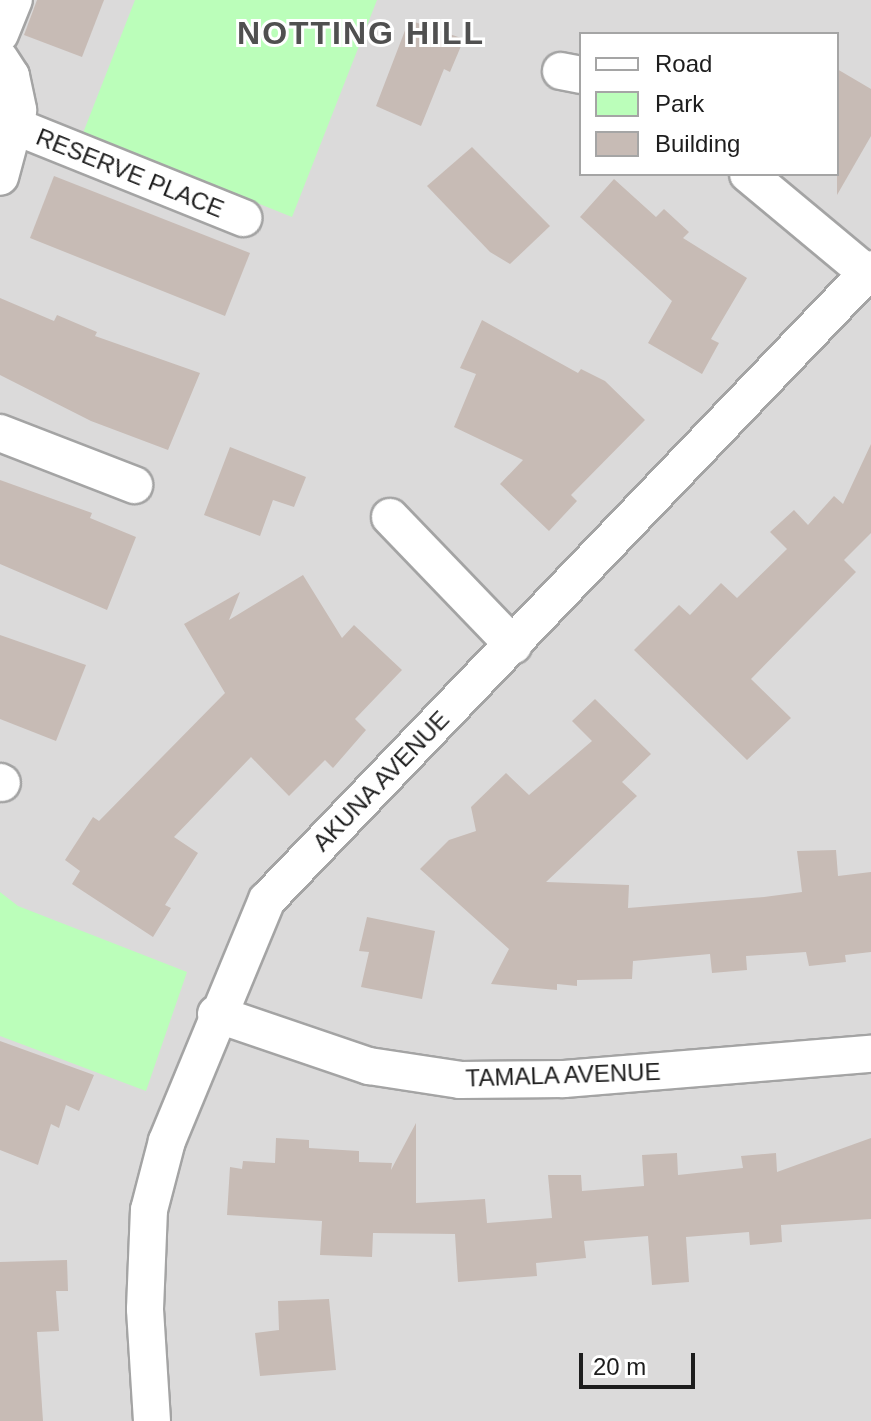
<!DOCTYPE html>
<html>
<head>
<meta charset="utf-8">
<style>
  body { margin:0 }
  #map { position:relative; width:871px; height:1421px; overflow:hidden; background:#efeae2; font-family:Arial,sans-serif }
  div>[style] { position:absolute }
  .residential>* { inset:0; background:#dbdada }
  .park>* { inset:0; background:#bbfeba }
  .building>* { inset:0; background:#c7bbb5 }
  .roads { filter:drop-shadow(2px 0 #a4a4a4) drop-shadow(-2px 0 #a4a4a4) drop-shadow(0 2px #a4a4a4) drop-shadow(0 -2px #a4a4a4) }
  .street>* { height:36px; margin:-18px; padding:0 18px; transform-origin:18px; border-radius:18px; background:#fff }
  span { translate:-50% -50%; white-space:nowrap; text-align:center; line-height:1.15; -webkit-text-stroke:6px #fff; paint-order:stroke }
  .street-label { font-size:24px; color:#1d1d1d }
  .district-label { font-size:32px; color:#505050; font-weight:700; letter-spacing:2px }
  .legend { position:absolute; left:579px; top:32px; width:260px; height:144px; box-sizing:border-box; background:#fff; border:2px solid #a5a5a5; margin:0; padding:10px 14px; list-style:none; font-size:24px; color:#1d1d1d }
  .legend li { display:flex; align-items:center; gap:16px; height:40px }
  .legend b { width:40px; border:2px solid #a5a5a5 }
  .scale { position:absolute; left:579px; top:1353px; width:116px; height:36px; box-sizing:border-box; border:4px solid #1d1d1d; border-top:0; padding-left:10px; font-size:24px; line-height:28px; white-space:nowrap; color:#1d1d1d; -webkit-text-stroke:6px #fff; paint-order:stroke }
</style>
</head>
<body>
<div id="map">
  <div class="residential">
    <i style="clip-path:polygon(evenodd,0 0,871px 0,871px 1421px,0 1421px,0 0,581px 34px,837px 34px,837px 174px,581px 174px,581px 34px)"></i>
  </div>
  <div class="park">
    <i style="clip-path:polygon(135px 0,377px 0,292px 217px,83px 133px)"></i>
    <i style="clip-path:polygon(0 892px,18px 906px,187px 972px,146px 1091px,0 1036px)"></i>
  </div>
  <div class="building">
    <i style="clip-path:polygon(37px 0,104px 0,82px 57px,24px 35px)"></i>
    <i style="clip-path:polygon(409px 20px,464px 39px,450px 72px,444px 69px,421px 126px,376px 106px)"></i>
    <i style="clip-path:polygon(837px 69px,871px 89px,871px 136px,837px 195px)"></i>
    <i style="clip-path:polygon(472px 147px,550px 226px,510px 264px,490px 252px,427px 186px)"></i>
    <i style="clip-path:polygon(54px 176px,250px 253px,225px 316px,30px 238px)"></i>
    <i style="clip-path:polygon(614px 179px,656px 217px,664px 209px,689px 232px,683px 238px,747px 278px,711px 339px,719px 343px,702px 374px,648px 343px,672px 301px,580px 217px)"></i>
    <i style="clip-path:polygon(0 298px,54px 321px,57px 315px,97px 332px,95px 336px,200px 373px,168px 450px,91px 421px,0 375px)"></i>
    <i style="clip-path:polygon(482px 320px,578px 373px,581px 369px,605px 381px,645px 420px,571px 495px,577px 501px,549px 531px,500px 484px,523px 460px,454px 427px,476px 374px,460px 368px)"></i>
    <i style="clip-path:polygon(871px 444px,871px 533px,844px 560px,856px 572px,751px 679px,791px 718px,747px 760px,634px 650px,679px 605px,690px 615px,721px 583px,737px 598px,787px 549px,770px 532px,794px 510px,808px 525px,834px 496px,843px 504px)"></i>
    <i style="clip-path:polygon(230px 447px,306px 477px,294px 507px,273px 500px,260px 536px,204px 515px)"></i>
    <i style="clip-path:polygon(0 480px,92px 513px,90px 518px,136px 537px,107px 610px,0 564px)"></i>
    <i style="clip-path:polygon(303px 575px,342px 638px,354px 625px,402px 670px,355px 719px,366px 730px,333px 768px,325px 760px,289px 796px,251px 757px,174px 837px,198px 853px,165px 905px,171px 908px,153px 937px,72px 884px,80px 871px,65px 860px,93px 817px,99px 821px,225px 693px,184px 624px,240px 592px,229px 620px)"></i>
    <i style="clip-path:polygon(0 635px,86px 665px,56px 741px,0 719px)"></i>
    <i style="clip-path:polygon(595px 699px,651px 754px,622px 782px,637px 796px,546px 882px,629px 885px,628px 908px,764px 897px,802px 892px,797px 851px,836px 850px,838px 876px,871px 872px,871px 952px,845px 955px,846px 962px,809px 966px,806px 952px,746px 956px,747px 970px,712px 973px,710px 954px,633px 961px,632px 979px,577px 980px,577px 986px,557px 984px,557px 990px,491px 984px,509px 949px,420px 869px,449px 840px,476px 831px,471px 807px,506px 773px,529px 795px,592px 741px,572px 721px)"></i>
    <i style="clip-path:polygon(367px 917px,435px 931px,422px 999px,361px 987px,369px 952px,359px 951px)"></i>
    <i style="clip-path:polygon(0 1041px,94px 1075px,79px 1111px,66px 1105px,59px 1128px,51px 1124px,38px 1165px,0 1150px)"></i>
    <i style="clip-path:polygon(416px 1123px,416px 1203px,485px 1199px,487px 1223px,552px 1218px,548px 1175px,581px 1175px,582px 1191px,644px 1186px,642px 1155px,677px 1153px,678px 1175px,743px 1168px,741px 1156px,776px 1153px,777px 1172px,871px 1138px,871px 1219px,781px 1225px,782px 1242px,750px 1245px,749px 1232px,686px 1237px,689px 1282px,652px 1285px,648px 1236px,584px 1241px,586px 1258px,536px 1263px,537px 1276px,458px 1282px,455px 1234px,373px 1233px,372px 1257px,320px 1255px,322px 1221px,227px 1215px,230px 1167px,242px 1169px,243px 1161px,275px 1163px,276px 1138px,309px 1140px,309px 1148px,359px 1151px,359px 1162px,392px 1163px,391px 1170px)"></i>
    <i style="clip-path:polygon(67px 1260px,68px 1291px,56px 1291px,59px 1331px,37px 1332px,43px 1421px,0 1421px,0 1262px)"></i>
    <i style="clip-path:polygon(329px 1299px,336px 1370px,260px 1376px,255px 1333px,279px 1330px,278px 1301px)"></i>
  </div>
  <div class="roads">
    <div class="street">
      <i style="left:0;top:34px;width:37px;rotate:-68deg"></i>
      <i style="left:0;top:59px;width:20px;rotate:57deg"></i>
      <i style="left:11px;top:76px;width:35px;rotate:78deg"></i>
      <i style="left:18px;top:110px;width:69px;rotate:105deg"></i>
      <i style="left:561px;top:71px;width:20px;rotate:11deg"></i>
      <i style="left:17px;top:127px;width:244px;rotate:21.9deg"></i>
      <i style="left:748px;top:174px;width:155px;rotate:39.8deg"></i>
      <i style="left:0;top:433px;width:144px;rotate:21.2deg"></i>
      <i style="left:390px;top:517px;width:178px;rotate:46.1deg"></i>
      <i style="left:0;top:782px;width:2px;rotate:27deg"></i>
      <i style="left:216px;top:1014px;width:162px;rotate:18.8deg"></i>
      <i style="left:369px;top:1066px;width:92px;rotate:8.7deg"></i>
      <i style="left:460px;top:1080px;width:104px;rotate:-0.6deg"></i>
      <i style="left:564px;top:1079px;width:308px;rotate:-4.7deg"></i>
      <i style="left:152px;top:1421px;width:112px;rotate:-93.6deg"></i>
      <i style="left:145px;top:1309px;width:99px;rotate:-87.7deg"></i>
      <i style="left:149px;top:1210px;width:71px;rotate:-75.4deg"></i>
      <i style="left:167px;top:1141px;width:261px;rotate:-67.5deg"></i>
      <i style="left:267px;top:900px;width:873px;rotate:-46.25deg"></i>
    </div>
  </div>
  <div class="street-label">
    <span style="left:130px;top:173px;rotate:22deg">RESERVE PLACE</span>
    <span style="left:381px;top:781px;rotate:-46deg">AKUNA AVENUE</span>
    <span style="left:563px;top:1075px;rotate:-2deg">TAMALA AVENUE</span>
  </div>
  <div class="district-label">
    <span style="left:361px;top:33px">NOTTING HILL</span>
  </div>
  <ul class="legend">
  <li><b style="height:10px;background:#fff"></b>Road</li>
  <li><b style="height:22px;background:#bbfeba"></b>Park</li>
  <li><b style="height:22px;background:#c7bbb5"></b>Building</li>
  </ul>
  <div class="scale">20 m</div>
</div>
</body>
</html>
